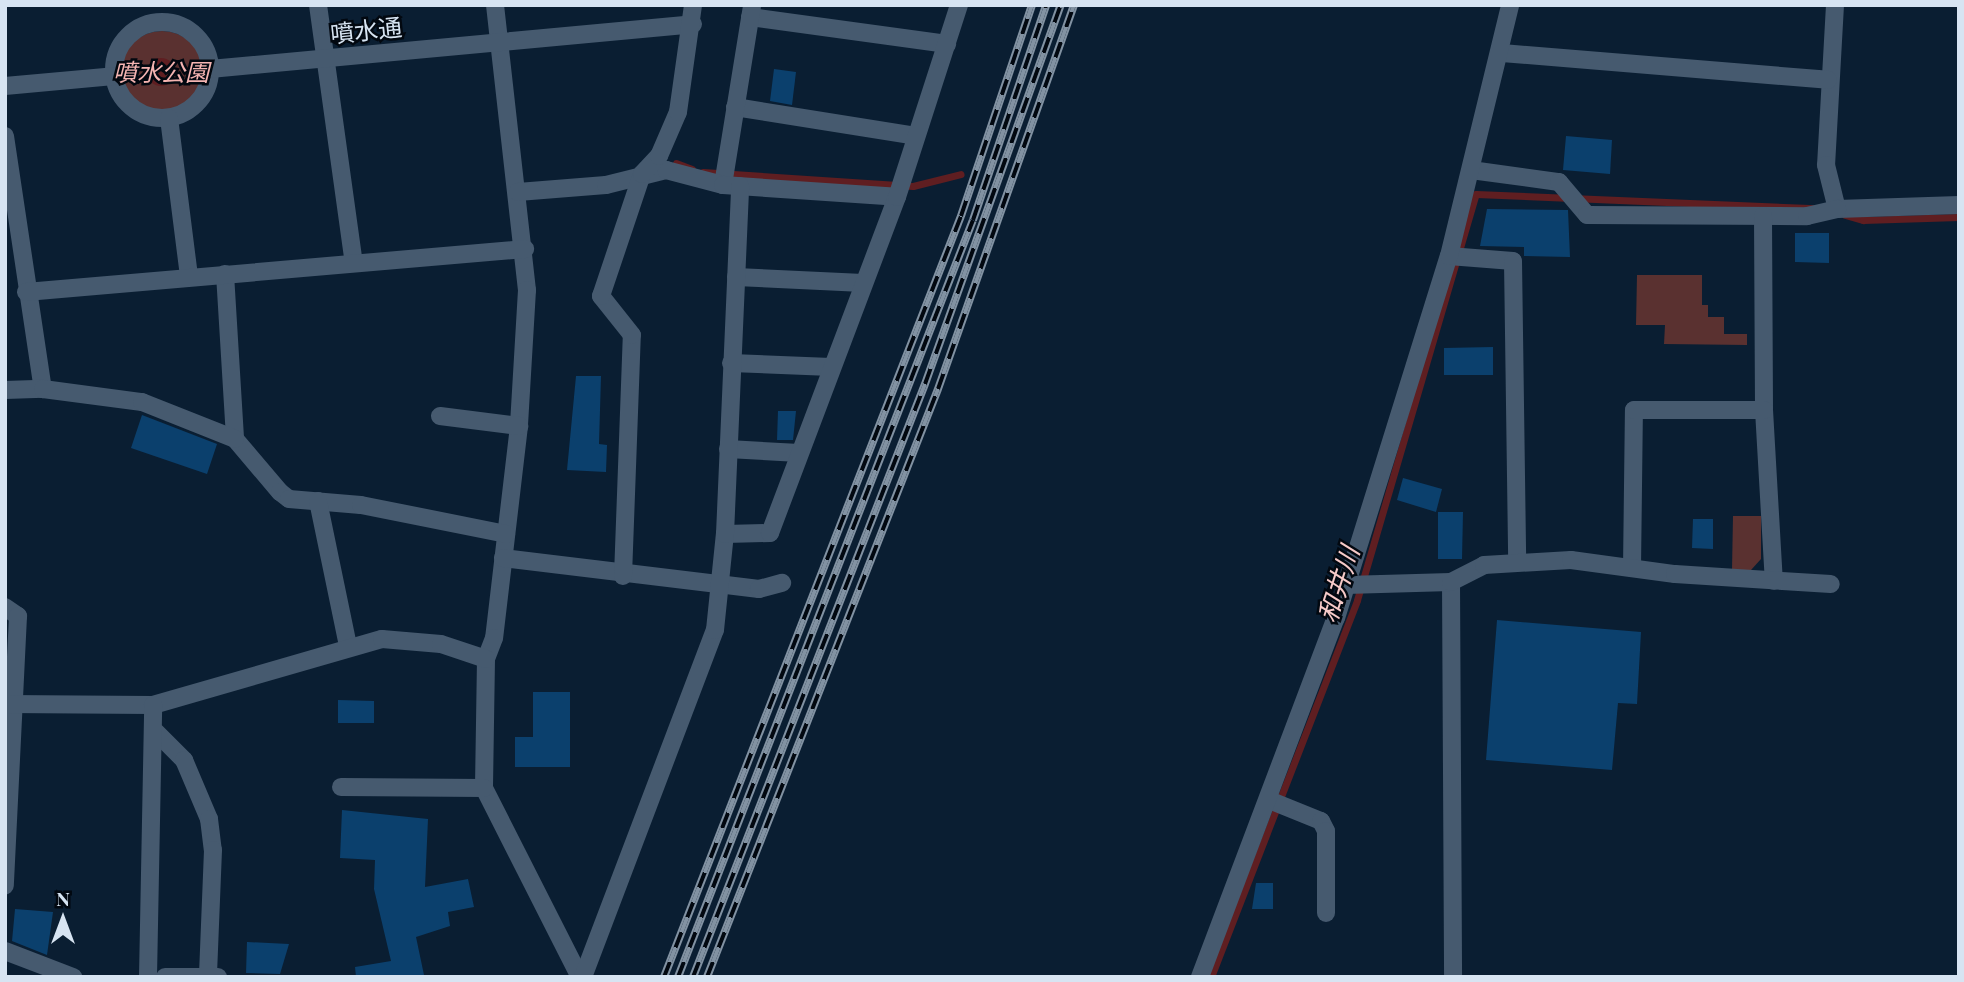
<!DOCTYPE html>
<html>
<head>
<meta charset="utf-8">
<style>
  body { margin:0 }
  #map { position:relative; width:1964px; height:982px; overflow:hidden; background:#0a1e32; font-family:"Playfair Display","Noto Sans JP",serif }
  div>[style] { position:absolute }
  .green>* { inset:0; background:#5a3130 }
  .round { border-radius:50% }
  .water>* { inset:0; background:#5f1e21 }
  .stream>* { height:7px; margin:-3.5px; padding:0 3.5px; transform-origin:3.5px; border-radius:3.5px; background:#5f1e21 }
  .building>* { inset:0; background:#0b406d }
  .minor>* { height:18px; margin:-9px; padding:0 9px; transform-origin:9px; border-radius:9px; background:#465a6f }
  .minor>.ring { margin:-9px; padding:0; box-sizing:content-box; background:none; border:18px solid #465a6f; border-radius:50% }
  .rail>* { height:8px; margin-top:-4px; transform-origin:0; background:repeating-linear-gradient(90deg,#020810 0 16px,#8292a2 0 32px); box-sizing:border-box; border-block:2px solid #8292a2 }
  span { translate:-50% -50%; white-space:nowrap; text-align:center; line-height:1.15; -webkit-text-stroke:5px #020810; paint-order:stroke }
  .street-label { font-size:24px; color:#d7e4f2 }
  .park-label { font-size:24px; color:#f4b4b1; font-style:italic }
  .water-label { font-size:26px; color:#f7cbc9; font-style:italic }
  .frame { position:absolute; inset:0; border:7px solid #d7e4f2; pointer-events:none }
  .north { position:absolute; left:28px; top:884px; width:70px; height:70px; -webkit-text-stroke:5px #020810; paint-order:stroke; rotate:0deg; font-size:19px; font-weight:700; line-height:28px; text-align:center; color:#d7e4f2 }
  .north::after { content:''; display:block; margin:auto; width:24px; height:32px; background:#d7e4f2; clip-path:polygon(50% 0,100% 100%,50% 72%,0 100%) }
</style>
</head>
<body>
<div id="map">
  <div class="green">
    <i class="round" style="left:121px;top:31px;width:82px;height:82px"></i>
    <i style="clip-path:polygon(1637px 275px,1702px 275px,1702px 305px,1708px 305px,1708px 317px,1724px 317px,1724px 334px,1747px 334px,1747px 345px,1664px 344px,1665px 325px,1636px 325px)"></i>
    <i style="clip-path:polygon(1733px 516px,1761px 516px,1761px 559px,1751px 570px,1732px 570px)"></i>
  </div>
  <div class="water">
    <i class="round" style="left:147px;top:58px;width:28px;height:28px"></i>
  </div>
  <div class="stream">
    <i style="left:676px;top:163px;width:17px;rotate:21deg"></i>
    <i style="left:703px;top:172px;width:210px;rotate:3.8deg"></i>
    <i style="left:913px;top:186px;width:49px;rotate:-14deg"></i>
    <i style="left:1845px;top:215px;width:19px;rotate:16deg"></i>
    <i style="left:1863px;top:220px;width:96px;rotate:-1.8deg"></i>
    <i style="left:1211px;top:977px;width:404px;rotate:-68.8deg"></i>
    <i style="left:1357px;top:600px;width:423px;rotate:-73.7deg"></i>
    <i style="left:1476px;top:194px;width:340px;rotate:2.4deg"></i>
  </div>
  <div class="building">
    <i style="clip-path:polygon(774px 69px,796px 72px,792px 105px,770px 101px)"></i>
    <i style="clip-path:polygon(1566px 136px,1612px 140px,1610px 174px,1563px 170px)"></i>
    <i style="clip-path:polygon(1487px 209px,1568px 210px,1570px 257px,1524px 256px,1524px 247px,1480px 246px)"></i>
    <i style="clip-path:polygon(1795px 233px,1829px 233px,1829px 263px,1795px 262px)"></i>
    <i style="clip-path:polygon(1493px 347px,1493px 375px,1444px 375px,1444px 348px)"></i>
    <i style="clip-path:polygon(576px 376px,601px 376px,599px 444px,607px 445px,606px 472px,567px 470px)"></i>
    <i style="clip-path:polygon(778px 411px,796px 411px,793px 440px,777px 440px)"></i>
    <i style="clip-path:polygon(142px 415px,217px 444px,207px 474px,131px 448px)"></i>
    <i style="clip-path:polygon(1403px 478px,1442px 489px,1436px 512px,1397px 500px)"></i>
    <i style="clip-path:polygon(1438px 512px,1463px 512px,1462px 559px,1438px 559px)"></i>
    <i style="clip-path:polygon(1693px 519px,1713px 519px,1713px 549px,1692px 548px)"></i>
    <i style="clip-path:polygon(1497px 620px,1641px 632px,1637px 704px,1618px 703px,1612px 770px,1486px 760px)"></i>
    <i style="clip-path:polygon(533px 692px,570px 692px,570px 767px,515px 767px,515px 737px,533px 737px)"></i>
    <i style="clip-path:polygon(338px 700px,374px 701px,374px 723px,338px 723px)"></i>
    <i style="clip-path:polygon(342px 810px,428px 819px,425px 887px,468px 879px,474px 907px,448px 912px,450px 926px,416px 937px,424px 975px,356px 977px,355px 967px,391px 961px,374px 889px,375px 860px,340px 858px)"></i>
    <i style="clip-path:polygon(1256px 883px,1273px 883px,1273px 909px,1252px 909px)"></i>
    <i style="clip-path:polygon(15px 909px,53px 912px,47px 955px,12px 941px)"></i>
    <i style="clip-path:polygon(247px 942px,289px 944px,280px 974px,246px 973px)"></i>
  </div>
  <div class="minor">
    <i style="left:318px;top:5px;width:260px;rotate:82.1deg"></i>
    <i style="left:495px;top:5px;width:287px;rotate:83.6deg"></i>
    <i style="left:527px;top:290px;width:136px;rotate:93.4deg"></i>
    <i style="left:519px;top:426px;width:213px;rotate:96.7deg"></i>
    <i style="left:494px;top:638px;width:22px;rotate:111deg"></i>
    <i style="left:486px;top:659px;width:129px;rotate:90.9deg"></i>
    <i style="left:484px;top:788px;width:212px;rotate:63.1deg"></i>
    <i style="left:1835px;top:5px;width:160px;rotate:93.2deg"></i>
    <i style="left:1826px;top:165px;width:45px;rotate:76deg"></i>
    <i style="left:1837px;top:209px;width:122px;rotate:-1.9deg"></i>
    <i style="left:750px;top:17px;width:199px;rotate:7.8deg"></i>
    <i class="ring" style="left:114px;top:22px;width:78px;height:78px"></i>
    <i style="left:1502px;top:53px;width:327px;rotate:4.7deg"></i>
    <i style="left:210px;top:69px;width:485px;rotate:-5.3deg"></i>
    <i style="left:5px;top:86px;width:109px;rotate:-5.2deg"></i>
    <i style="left:735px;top:107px;width:183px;rotate:9.1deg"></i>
    <i style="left:169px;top:118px;width:159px;rotate:82.8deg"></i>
    <i style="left:5px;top:136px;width:256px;rotate:81.5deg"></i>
    <i style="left:1471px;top:170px;width:89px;rotate:7.8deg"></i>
    <i style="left:1559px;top:182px;width:43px;rotate:49.7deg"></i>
    <i style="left:1587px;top:215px;width:220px;rotate:0.3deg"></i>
    <i style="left:1807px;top:216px;width:31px;rotate:-13deg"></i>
    <i style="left:723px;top:185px;width:182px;rotate:-80.8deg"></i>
    <i style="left:518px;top:192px;width:88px;rotate:-4.5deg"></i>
    <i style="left:606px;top:185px;width:62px;rotate:-14deg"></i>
    <i style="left:666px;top:170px;width:59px;rotate:14.7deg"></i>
    <i style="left:723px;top:185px;width:174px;rotate:3.9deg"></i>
    <i style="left:1763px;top:216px;width:194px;rotate:89.7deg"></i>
    <i style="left:1764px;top:410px;width:171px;rotate:86.7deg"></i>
    <i style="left:1449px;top:256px;width:64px;rotate:4.5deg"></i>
    <i style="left:1513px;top:261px;width:301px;rotate:89.2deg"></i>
    <i style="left:225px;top:274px;width:165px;rotate:86.5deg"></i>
    <i style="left:235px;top:439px;width:70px;rotate:49.7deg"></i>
    <i style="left:280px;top:492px;width:11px;rotate:38deg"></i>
    <i style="left:289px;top:499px;width:72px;rotate:4.8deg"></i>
    <i style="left:361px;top:505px;width:148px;rotate:11.3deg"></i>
    <i style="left:736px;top:277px;width:127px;rotate:2.7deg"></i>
    <i style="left:26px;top:292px;width:501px;rotate:-4.93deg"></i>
    <i style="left:731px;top:363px;width:100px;rotate:2.3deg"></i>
    <i style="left:5px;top:390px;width:38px;rotate:-2deg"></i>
    <i style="left:43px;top:389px;width:100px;rotate:7.5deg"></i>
    <i style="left:142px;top:402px;width:100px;rotate:21.7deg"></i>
    <i style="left:440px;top:416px;width:80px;rotate:7.2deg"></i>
    <i style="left:728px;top:449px;width:71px;rotate:3.2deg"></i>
    <i style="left:318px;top:501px;width:148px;rotate:78.3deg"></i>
    <i style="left:725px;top:534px;width:45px;rotate:-1.3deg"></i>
    <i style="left:770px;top:533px;width:359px;rotate:-69.3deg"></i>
    <i style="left:897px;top:197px;width:202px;rotate:-72.1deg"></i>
    <i style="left:503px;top:558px;width:258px;rotate:6.9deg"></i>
    <i style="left:759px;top:589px;width:24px;rotate:-15deg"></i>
    <i style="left:1632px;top:568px;width:158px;rotate:-89.3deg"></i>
    <i style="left:1634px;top:410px;width:130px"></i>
    <i style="left:623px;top:576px;width:241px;rotate:-87.9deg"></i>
    <i style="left:632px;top:335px;width:50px;rotate:-128.5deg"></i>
    <i style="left:601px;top:296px;width:129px;rotate:-71.4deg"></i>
    <i style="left:642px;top:174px;width:25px;rotate:-47deg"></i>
    <i style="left:659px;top:156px;width:48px;rotate:-66.6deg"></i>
    <i style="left:678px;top:112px;width:108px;rotate:-82deg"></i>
    <i style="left:1451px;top:582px;width:395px;rotate:89.7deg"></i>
    <i style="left:1346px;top:585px;width:105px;rotate:-1.6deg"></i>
    <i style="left:1451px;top:582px;width:37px;rotate:-27deg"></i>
    <i style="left:1484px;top:565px;width:87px;rotate:-3.3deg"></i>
    <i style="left:1571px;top:560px;width:105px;rotate:7.7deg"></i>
    <i style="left:1675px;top:574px;width:156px;rotate:3.7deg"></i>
    <i style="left:5px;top:607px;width:16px;rotate:35deg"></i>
    <i style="left:18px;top:616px;width:270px;rotate:92.8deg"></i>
    <i style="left:5px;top:704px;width:148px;rotate:0.4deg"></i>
    <i style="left:153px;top:705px;width:238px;rotate:-16.1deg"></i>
    <i style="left:382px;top:639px;width:59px;rotate:4.8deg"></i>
    <i style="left:441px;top:644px;width:47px;rotate:18.4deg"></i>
    <i style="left:156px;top:732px;width:40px;rotate:45deg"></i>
    <i style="left:184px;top:760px;width:64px;rotate:67deg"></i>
    <i style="left:209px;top:819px;width:31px;rotate:83deg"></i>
    <i style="left:213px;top:850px;width:125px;rotate:92.3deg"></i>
    <i style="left:341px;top:787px;width:143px;rotate:0.4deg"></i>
    <i style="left:1269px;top:800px;width:56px;rotate:22deg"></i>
    <i style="left:1321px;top:821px;width:11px;rotate:63deg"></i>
    <i style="left:1326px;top:831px;width:82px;rotate:90deg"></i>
    <i style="left:5px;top:951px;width:73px;rotate:20.9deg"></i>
    <i style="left:148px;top:977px;width:272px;rotate:-88.9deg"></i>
    <i style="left:165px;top:977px;width:53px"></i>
    <i style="left:583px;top:977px;width:371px;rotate:-69.2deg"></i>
    <i style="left:715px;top:630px;width:97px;rotate:-84.1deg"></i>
    <i style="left:725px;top:534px;width:348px;rotate:-87.5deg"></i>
    <i style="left:1200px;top:977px;width:384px;rotate:-69.3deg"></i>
    <i style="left:1336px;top:618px;width:379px;rotate:-72.7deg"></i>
    <i style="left:1449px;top:256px;width:258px;rotate:-76.3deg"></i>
  </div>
  <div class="rail">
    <i style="left:664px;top:977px;width:817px;rotate:-68.68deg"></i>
    <i style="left:961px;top:216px;width:223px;rotate:-71.4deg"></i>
    <i style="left:678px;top:977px;width:812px;rotate:-68.71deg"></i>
    <i style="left:973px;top:220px;width:227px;rotate:-71.2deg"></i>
    <i style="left:693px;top:977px;width:637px;rotate:-68.63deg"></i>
    <i style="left:925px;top:384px;width:403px;rotate:-70.3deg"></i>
    <i style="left:707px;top:977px;width:632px;rotate:-68.55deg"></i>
    <i style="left:938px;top:389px;width:407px;rotate:-70.5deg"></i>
  </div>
  <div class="street-label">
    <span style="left:366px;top:30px;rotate:-6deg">噴水通</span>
  </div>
  <div class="park-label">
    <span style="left:161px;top:72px">噴水公園</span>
  </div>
  <div class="water-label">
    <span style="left:1338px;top:584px;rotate:-72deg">和井川</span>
  </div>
  <div class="frame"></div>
  <div class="north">N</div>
</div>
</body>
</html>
